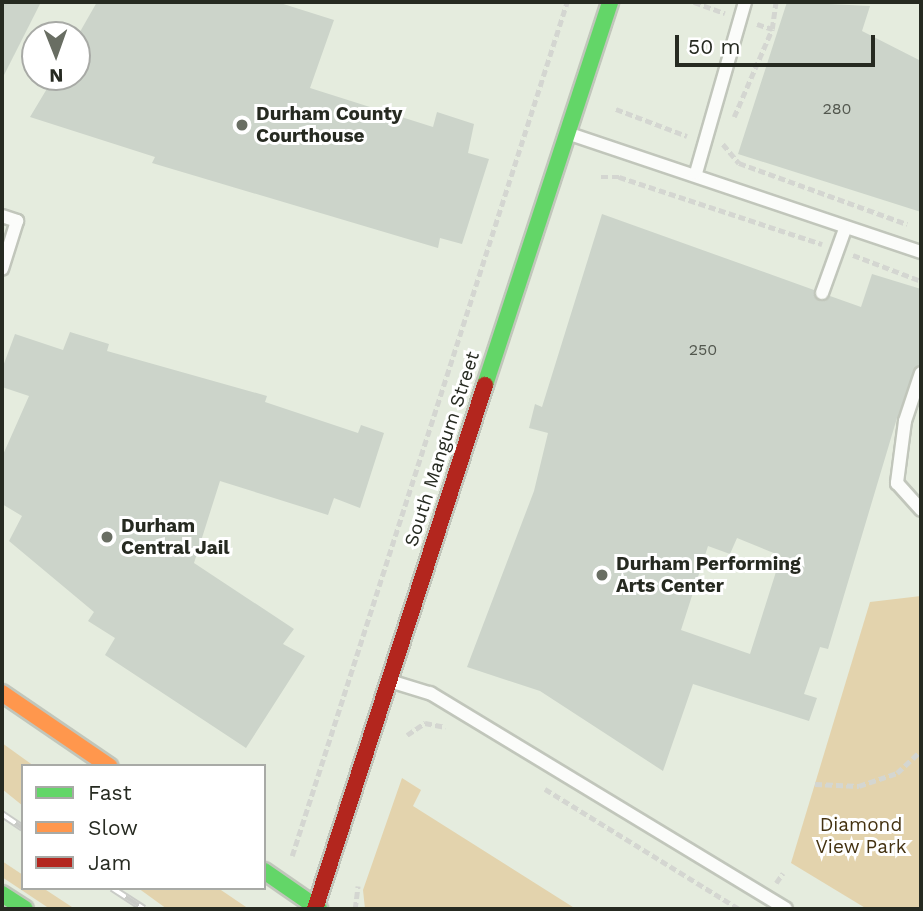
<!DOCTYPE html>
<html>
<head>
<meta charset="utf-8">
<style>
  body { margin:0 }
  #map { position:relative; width:923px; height:911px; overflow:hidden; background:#e5ecde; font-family:"Work Sans",sans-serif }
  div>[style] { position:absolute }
  .green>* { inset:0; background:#e3d3ad }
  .building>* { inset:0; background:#ccd4ca }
  .path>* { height:4.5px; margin-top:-2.25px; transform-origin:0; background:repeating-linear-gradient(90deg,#d4d6d1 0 7px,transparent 0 10.5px) }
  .roads { filter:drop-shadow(2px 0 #c1c6bb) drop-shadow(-2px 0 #c1c6bb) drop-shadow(0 2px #c1c6bb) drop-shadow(0 -2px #c1c6bb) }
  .lane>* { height:12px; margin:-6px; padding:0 6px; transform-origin:6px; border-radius:6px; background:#fbfcfa }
  .fast>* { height:16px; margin:-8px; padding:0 8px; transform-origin:8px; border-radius:8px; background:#63d668 }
  .slow>* { height:16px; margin:-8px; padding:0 8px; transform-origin:8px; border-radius:8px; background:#ff974d }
  .jam>* { height:16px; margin:-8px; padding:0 8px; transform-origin:8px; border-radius:8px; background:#b3261e }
  .rail>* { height:8px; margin-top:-4px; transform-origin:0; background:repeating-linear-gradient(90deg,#fff 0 16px,#c9cbc7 0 32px); box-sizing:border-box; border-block:2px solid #c9cbc7 }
  .dots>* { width:19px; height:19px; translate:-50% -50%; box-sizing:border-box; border:4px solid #fff; border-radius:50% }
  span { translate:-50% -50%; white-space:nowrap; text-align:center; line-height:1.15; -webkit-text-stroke:6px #fff; paint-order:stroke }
  .number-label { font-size:16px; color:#52574e }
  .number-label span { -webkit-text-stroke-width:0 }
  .poi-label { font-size:19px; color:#262a21; font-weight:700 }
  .left { translate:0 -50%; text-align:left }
  .street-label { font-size:19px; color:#262a21 }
  .park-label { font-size:19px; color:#443211 }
  .frame { position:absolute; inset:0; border:4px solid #262a21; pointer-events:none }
  .legend { position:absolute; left:21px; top:764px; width:245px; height:126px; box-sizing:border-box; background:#fff; border:2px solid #a8aaa6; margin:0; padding:9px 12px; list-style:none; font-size:21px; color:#262a21 }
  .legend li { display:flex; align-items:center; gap:14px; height:35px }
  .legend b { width:35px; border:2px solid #a8aaa6 }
  .north { position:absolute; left:21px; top:21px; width:70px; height:70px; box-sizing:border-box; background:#fff; border:2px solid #a8aaa6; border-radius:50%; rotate:179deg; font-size:19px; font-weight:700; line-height:28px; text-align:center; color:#262a21 }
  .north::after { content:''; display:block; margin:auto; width:24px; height:32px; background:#696e63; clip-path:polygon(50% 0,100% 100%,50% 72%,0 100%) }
  .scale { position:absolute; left:675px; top:35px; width:200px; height:32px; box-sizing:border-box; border:4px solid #262a21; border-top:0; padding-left:9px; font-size:21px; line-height:24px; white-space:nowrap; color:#262a21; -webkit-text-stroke:5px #fff; paint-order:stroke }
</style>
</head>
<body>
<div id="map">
  <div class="green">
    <i style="clip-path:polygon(921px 596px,921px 909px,867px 909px,791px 863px,870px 602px)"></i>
    <i style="clip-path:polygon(2px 743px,34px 766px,23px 766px,23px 806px,2px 789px)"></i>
    <i style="clip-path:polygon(402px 778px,421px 790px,413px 806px,576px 909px,365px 909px,363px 890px)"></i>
    <i style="clip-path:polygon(2px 861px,23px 875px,23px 888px,43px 888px,75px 909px,50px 909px,2px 877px)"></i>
    <i style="clip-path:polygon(138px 888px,218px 888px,249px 909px,167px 909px)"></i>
  </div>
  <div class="building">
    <i style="clip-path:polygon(2px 2px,41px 2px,2px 79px)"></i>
    <i style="clip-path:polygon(97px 2px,277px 2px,334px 20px,310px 88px,433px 127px,437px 112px,474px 124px,468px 153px,489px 159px,462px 244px,440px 238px,438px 248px,152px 163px,155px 157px,30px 117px,54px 77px,77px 77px,77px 37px)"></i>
    <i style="clip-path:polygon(787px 2px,870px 6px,862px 31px,921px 61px,921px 212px,738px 154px)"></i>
    <i style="clip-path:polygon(evenodd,602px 214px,814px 290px,820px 301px,830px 296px,861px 307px,872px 274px,921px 289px,921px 360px,897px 418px,828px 649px,820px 647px,804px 694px,817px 698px,809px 721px,693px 684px,663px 771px,540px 691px,467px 667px,534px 491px,548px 433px,529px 428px,535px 404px,542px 407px,602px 214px,737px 538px,781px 556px,750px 654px,681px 630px,708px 546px,730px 554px,737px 538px)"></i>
    <i style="clip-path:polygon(70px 332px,109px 344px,107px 351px,267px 396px,265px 402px,358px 433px,361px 425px,384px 433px,360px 508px,334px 498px,328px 515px,220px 481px,194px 563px,294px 629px,283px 644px,305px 656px,246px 748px,105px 655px,115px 638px,88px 621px,94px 612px,9px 541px,22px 516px,2px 504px,2px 457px,29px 396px,2px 387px,2px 369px,15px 334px,63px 350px)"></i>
  </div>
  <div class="path">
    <i style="left:694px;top:2px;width:33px;rotate:20deg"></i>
    <i style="left:757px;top:24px;width:16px;rotate:18deg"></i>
    <i style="left:616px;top:109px;width:76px;rotate:20.8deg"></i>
    <i style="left:734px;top:117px;width:96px;rotate:-66.6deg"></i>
    <i style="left:772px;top:29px;width:27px;rotate:-82deg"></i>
    <i style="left:723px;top:144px;width:25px;rotate:50deg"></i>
    <i style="left:739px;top:163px;width:179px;rotate:20deg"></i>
    <i style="left:601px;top:177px;width:18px"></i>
    <i style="left:619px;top:177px;width:214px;rotate:18.3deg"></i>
    <i style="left:853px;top:255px;width:73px;rotate:20.9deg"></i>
    <i style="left:407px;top:735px;width:22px;rotate:-34deg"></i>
    <i style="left:425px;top:723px;width:21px;rotate:11deg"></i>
    <i style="left:815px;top:784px;width:44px;rotate:2.6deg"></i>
    <i style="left:859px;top:786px;width:40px;rotate:-18.9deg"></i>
    <i style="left:897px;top:773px;width:33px;rotate:-43deg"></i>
    <i style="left:545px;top:789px;width:228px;rotate:31.7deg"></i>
    <i style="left:292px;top:856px;width:897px;rotate:-72.15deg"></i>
    <i style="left:776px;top:883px;width:12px;rotate:-55deg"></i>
    <i style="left:355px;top:909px;width:23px;rotate:-83deg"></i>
  </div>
  <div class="roads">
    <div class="lane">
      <i style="left:570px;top:134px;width:370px;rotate:18.6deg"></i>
      <i style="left:696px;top:173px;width:178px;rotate:-74deg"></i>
      <i style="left:2px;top:216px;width:16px;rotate:18deg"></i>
      <i style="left:17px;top:221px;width:50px;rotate:107.4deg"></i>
      <i style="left:822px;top:293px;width:68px;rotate:-70.2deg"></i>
      <i style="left:921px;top:373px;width:51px;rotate:108.4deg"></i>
      <i style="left:905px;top:421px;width:63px;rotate:97.4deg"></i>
      <i style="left:897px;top:483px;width:36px;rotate:48deg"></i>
      <i style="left:393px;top:682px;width:39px;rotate:17deg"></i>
      <i style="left:430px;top:693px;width:416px;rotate:31.2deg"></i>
    </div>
    <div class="fast">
      <i style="left:485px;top:385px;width:403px;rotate:-71.9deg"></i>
      <i style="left:264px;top:871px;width:67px;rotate:34.6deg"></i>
      <i style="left:2px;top:894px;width:27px;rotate:33deg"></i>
    </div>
    <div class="slow">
      <i style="left:2px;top:693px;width:130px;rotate:34.3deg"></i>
    </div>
    <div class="jam">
      <i style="left:315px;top:909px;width:551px;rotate:-72.03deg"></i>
    </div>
  </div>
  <div class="rail">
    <i style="left:2px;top:814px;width:25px;rotate:34deg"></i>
    <i style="left:112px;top:888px;width:38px;rotate:33deg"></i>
  </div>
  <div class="dots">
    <i style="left:242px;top:125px;background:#696e63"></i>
    <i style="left:107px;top:537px;background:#696e63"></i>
    <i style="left:602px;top:575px;background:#696e63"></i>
  </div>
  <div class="number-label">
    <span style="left:837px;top:109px">280</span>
    <span style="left:703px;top:350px">250</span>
  </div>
  <div class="poi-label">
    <span class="left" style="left:256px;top:125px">Durham County<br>Courthouse</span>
    <span class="left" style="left:121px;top:537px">Durham<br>Central Jail</span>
    <span class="left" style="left:616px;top:575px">Durham Performing<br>Arts Center</span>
  </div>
  <div class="street-label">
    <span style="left:442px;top:449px;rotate:-72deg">South Mangum Street</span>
  </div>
  <div class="park-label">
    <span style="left:861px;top:836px">Diamond<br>View Park</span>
  </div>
  <div class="frame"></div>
  <ul class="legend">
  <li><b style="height:9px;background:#63d668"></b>Fast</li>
  <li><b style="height:9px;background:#ff974d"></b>Slow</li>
  <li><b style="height:9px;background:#b3261e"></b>Jam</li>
  </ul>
  <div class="north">N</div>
  <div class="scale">50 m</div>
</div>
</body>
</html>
